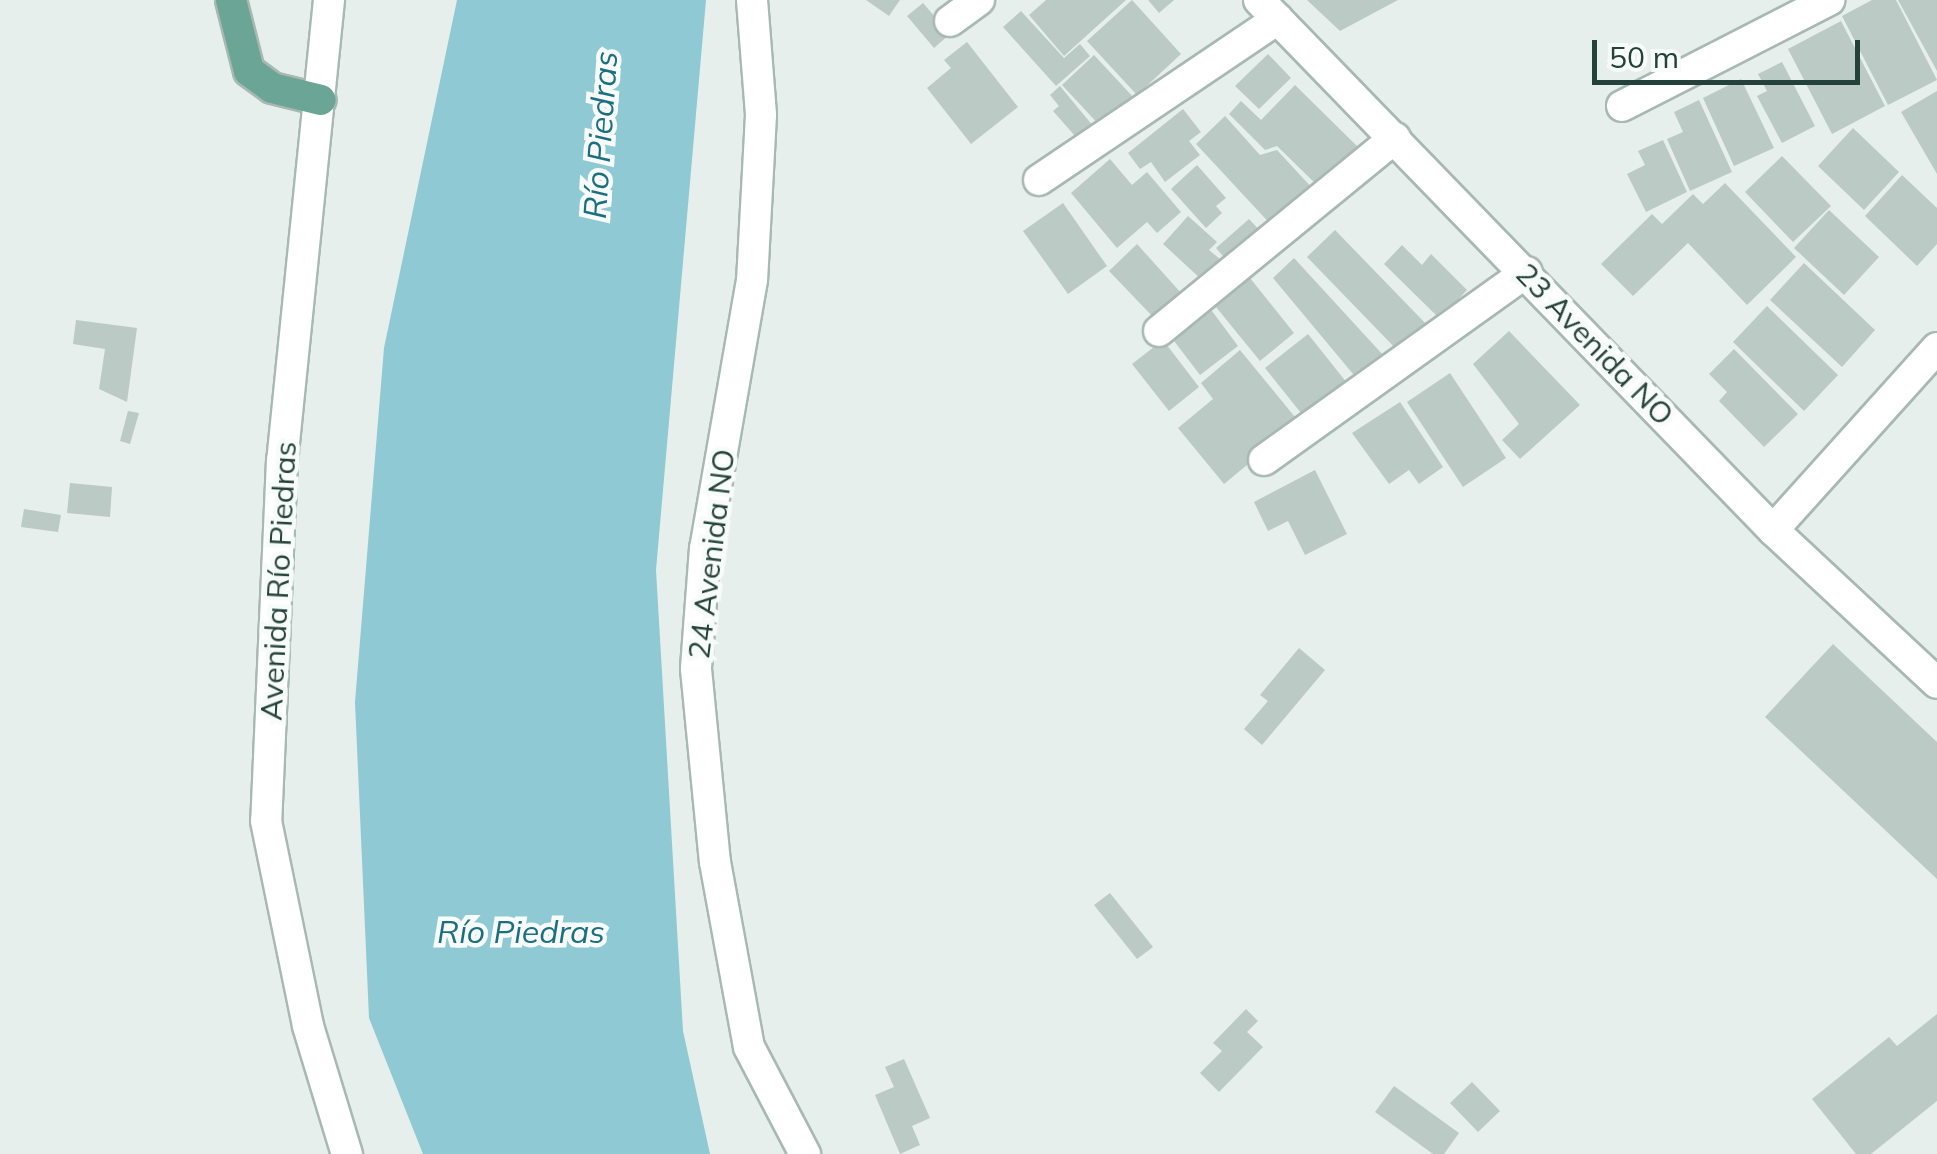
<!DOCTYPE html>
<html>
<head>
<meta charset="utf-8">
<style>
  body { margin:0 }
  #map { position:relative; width:1937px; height:1154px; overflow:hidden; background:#e6efeb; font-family:Mulish,sans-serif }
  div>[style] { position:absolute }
  .water>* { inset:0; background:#8ec9d4 }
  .building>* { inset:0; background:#bbcac4 }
  .roads { filter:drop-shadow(2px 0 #a8b8b2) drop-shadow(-2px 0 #a8b8b2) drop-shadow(0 2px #a8b8b2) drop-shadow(0 -2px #a8b8b2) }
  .minor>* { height:30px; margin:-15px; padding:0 15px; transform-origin:15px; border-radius:15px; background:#fff }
  .major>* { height:30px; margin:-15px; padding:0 15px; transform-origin:15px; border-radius:15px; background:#6aa596 }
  span { translate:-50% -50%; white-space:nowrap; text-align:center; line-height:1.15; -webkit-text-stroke:9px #f7fbf9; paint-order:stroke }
  .street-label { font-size:30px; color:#24423a }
  .water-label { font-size:32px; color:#1c6f80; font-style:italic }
  .scale { position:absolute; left:1592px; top:40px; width:268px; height:45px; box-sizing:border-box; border:5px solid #24423a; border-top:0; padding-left:12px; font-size:30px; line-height:35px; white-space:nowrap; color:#24423a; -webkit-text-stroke:8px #f7fbf9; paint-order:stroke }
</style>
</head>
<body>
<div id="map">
  <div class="water">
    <i style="clip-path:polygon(457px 0,706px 0,656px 570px,683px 1031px,710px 1154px,423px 1154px,369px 1018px,355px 702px,384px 348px)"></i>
  </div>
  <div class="building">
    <i style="clip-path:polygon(866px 0,900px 0,889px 16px)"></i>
    <i style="clip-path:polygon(1046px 0,1126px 0,1064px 56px,1029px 15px)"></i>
    <i style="clip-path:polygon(1132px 0,1181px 54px,1137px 95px,1087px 41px)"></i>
    <i style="clip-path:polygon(1148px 0,1174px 0,1159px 13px)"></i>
    <i style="clip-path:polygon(1307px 0,1398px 0,1340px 31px)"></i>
    <i style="clip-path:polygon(1872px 0,1896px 0,1937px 80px,1888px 105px,1842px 16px)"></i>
    <i style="clip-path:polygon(1898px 0,1937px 0,1937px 71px)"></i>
    <i style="clip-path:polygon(923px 3px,950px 34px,934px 48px,907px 16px)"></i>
    <i style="clip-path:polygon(1021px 11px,1064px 58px,1080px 44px,1090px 56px,1056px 86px,1003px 27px)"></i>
    <i style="clip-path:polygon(1841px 21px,1885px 106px,1832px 134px,1788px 49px)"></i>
    <i style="clip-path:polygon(967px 42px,1018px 107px,971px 144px,927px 88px,951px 68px,944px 60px)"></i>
    <i style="clip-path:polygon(1268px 54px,1291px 78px,1259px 109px,1235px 86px)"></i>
    <i style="clip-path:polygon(1094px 55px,1134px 98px,1102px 128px,1062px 85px)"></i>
    <i style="clip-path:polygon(1782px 62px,1815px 126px,1782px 143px,1757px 96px,1767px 91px,1758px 74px)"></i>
    <i style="clip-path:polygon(1741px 79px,1774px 148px,1734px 166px,1703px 98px)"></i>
    <i style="clip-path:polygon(1295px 85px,1360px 149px,1321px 189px,1277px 146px,1265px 150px,1229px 114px,1241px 101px,1261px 120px)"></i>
    <i style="clip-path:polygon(1060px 86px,1098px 132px,1082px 144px,1053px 111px,1059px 106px,1050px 95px)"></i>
    <i style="clip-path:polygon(1937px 91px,1937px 174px,1901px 112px)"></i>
    <i style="clip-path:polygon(1699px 100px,1732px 172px,1690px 191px,1667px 139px,1683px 132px,1674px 112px)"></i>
    <i style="clip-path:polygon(1183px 109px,1201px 132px,1189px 141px,1200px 155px,1165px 182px,1151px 162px,1140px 169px,1128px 153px)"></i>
    <i style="clip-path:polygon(1225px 116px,1260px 155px,1277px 150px,1314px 190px,1274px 228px,1196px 144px)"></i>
    <i style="clip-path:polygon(1853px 128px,1899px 172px,1864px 210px,1818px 166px)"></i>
    <i style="clip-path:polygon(1663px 140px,1687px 192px,1646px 212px,1627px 174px,1645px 165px,1638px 151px)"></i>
    <i style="clip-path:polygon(1782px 156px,1831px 206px,1793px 242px,1745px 192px)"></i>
    <i style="clip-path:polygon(1110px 159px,1132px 185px,1147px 172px,1181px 212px,1157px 233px,1147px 222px,1117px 248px,1071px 193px)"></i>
    <i style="clip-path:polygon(1197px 165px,1226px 198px,1216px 206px,1222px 213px,1206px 228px,1171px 189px)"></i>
    <i style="clip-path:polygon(1902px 175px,1937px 208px,1937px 244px,1917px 266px,1865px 216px)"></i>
    <i style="clip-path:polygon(1725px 183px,1796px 257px,1747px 305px,1688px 243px,1633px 296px,1601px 264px,1652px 214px,1662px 224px,1693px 194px,1703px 204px)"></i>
    <i style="clip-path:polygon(1063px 203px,1107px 266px,1068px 294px,1023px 231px)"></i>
    <i style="clip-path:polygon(1829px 210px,1879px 257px,1844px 295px,1794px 248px)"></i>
    <i style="clip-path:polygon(1188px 216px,1217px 242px,1209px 250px,1221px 260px,1202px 280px,1163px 244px)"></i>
    <i style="clip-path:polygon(1249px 219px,1262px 233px,1228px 262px,1216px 248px)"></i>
    <i style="clip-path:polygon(1335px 230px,1428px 326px,1400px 353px,1307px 257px)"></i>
    <i style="clip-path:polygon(1137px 244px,1182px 294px,1155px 319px,1109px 271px)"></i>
    <i style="clip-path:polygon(1402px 245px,1422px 265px,1431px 254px,1467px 290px,1440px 319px,1384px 264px)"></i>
    <i style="clip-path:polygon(1294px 258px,1384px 356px,1358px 380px,1273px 278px)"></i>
    <i style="clip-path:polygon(1804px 263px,1875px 330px,1842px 367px,1770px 300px)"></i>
    <i style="clip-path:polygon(1250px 278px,1294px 333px,1260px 361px,1216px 307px)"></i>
    <i style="clip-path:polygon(1767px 306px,1838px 375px,1804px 411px,1733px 342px)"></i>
    <i style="clip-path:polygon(1209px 307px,1238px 346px,1200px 375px,1171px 337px)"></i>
    <i style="clip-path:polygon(76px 320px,137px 328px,127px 402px,99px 389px,105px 349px,73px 344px)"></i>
    <i style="clip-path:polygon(1509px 331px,1580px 405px,1520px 459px,1502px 440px,1519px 424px,1473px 364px)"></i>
    <i style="clip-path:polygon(1308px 334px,1347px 383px,1305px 418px,1265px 368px)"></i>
    <i style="clip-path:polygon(1163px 340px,1199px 387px,1169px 411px,1132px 364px)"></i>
    <i style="clip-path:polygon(1734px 349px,1798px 414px,1764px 447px,1719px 401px,1727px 392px,1709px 374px)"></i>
    <i style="clip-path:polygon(1240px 350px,1299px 422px,1224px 484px,1178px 428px,1213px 399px,1201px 383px)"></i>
    <i style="clip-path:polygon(1450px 373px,1506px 458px,1463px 487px,1407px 402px)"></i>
    <i style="clip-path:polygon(1400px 402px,1443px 467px,1419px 484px,1409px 470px,1389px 484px,1352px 433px)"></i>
    <i style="clip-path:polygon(128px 411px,139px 413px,130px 444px,120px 441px)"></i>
    <i style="clip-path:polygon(1315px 470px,1347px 534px,1305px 555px,1288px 521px,1268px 531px,1254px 502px)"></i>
    <i style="clip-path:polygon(70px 483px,112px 487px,110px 517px,67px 513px)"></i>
    <i style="clip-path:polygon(24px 509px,61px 515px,58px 532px,21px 527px)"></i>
    <i style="clip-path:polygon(1833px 644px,1937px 742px,1937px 879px,1765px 717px)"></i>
    <i style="clip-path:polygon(1299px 648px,1325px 670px,1262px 745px,1244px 729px,1268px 701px,1260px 695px)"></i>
    <i style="clip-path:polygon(1110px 893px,1153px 947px,1137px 959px,1094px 905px)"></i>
    <i style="clip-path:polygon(1246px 1009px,1258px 1021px,1247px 1032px,1263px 1047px,1219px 1092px,1200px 1073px,1222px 1051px,1213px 1043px)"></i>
    <i style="clip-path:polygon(1937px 1014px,1937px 1101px,1871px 1154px,1856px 1154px,1812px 1099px,1889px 1037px,1897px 1046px)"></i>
    <i style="clip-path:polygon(904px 1059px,930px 1118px,912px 1126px,920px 1145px,900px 1154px,875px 1095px,894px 1087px,885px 1067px)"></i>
    <i style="clip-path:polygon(1472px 1082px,1500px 1111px,1478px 1132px,1450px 1103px)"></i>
    <i style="clip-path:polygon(1394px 1086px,1459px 1133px,1444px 1154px,1433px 1154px,1375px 1112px)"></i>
  </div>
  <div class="roads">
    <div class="minor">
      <i style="left:329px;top:0;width:462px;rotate:95.8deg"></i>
      <i style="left:282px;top:460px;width:361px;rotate:92.5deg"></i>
      <i style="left:266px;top:821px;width:209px;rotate:78.4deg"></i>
      <i style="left:308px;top:1026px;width:134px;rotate:73.1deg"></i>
      <i style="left:752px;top:0;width:115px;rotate:85.5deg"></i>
      <i style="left:761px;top:115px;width:165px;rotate:93.1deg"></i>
      <i style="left:752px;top:280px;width:272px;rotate:99.9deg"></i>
      <i style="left:705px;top:548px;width:121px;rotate:94.3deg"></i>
      <i style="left:696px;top:669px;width:194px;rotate:84.4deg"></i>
      <i style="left:715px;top:862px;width:188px;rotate:79.6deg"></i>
      <i style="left:749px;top:1047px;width:121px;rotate:62.4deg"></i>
      <i style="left:1259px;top:0;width:738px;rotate:45.88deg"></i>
      <i style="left:1773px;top:530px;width:224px;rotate:43deg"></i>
      <i style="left:950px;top:21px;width:36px;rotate:-36deg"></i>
      <i style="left:1622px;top:106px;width:233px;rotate:-27.1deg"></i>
      <i style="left:1039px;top:180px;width:288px;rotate:-34deg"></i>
      <i style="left:1159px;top:331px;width:305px;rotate:-39.3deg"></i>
      <i style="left:1264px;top:460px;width:323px;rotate:-35.6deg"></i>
      <i style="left:1773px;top:530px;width:245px;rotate:-48deg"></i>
    </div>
    <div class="major">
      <i style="left:231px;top:0;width:73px;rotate:75.8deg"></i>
      <i style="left:249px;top:71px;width:29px;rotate:36deg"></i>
      <i style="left:272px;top:88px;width:50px;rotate:13.8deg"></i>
    </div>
  </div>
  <div class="street-label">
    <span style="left:1595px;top:344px;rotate:46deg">23 Avenida NO</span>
    <span style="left:711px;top:554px;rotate:-83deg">24 Avenida NO</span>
    <span style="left:278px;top:581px;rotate:-87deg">Avenida Río Piedras</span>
  </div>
  <div class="water-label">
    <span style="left:600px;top:135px;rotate:-86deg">Río Piedras</span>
    <span style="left:521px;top:931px">Río Piedras</span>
  </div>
  <div class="scale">50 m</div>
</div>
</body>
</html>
